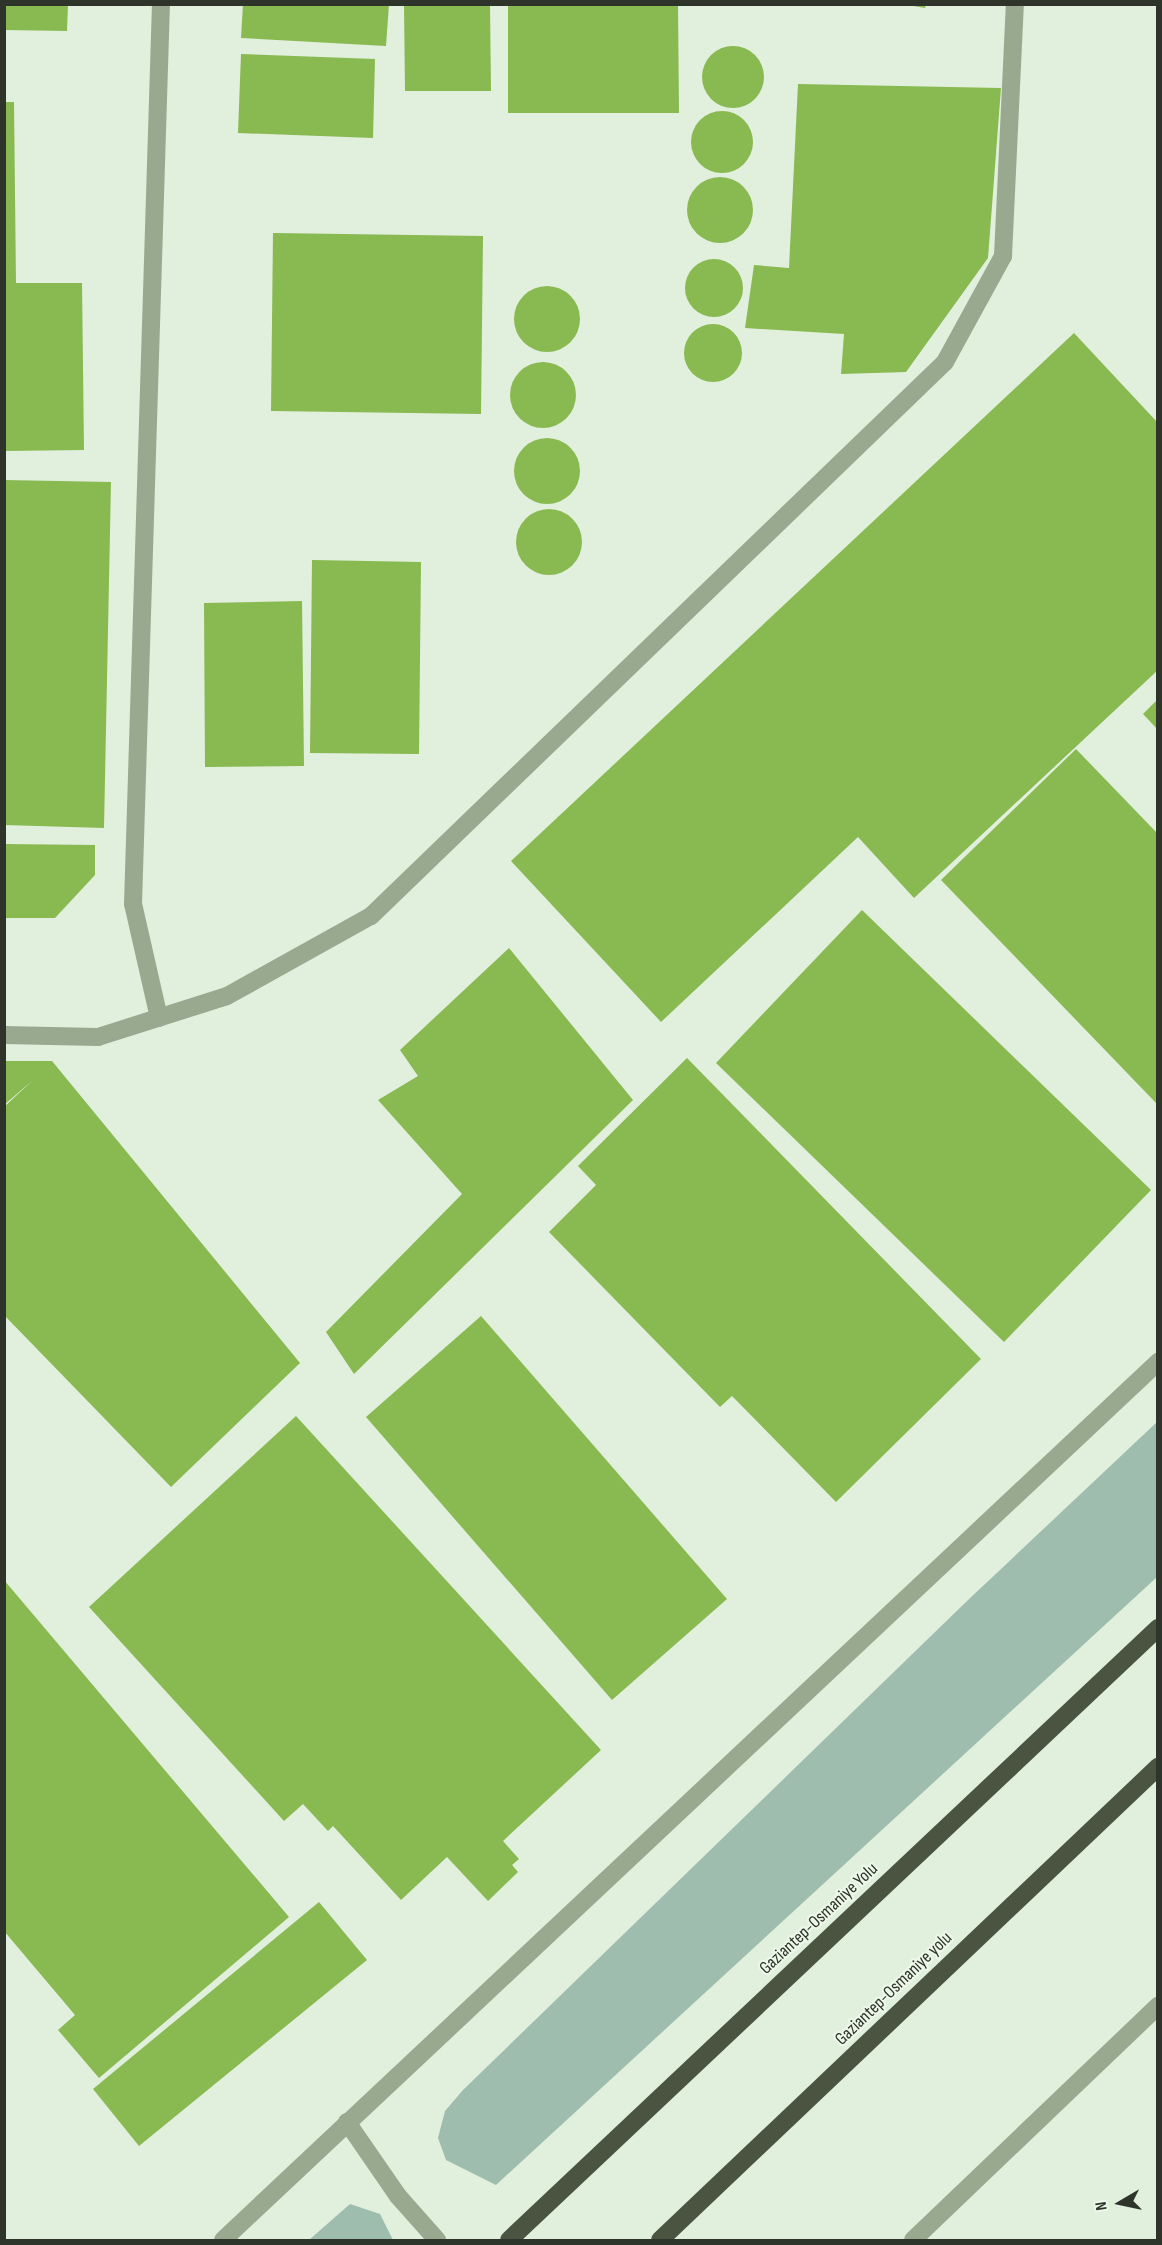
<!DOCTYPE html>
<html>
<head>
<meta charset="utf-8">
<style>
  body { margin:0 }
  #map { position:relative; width:1162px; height:2245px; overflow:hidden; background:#e1efdd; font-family:"Sofia Sans Condensed",sans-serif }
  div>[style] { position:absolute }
  .green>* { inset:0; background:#9ebdaf }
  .building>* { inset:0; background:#89b951 }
  .round { border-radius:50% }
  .street>* { height:18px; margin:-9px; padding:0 9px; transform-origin:9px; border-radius:9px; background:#98a990 }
  .highway>* { height:18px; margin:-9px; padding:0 9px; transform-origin:9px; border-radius:9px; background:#4a5441 }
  span { translate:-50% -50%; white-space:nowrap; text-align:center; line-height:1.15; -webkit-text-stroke:4.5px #ecf7e9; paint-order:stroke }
  .street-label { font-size:18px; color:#2e3429 }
  .frame { position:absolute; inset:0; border:6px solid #2e3429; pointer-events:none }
  .north { position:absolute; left:1090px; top:2173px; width:60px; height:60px; -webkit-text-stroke:4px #ecf7e9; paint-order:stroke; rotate:261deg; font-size:16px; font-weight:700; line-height:24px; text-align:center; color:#2e3429 }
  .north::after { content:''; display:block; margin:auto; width:21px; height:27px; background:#2e3429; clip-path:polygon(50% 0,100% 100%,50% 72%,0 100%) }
</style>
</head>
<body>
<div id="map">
  <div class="green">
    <i style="clip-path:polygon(1157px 1422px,1157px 1577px,496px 2185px,446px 2160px,438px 2138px,445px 2111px,463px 2090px,967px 1601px)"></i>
    <i style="clip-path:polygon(350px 2204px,380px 2214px,393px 2240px,309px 2240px)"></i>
  </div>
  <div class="building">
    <i style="clip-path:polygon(4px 4px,68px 4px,67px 31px,4px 30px)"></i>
    <i style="clip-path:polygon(243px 4px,389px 4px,386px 46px,241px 38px)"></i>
    <i style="clip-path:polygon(902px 4px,926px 4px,925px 8px)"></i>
    <i style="clip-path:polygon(404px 5px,490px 5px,491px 91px,405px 91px)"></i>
    <i style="clip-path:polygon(508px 5px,678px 5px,679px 113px,508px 113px)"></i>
    <i class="round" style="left:702px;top:46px;width:62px;height:62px"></i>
    <i style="clip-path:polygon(241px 54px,375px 59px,373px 138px,238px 133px)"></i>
    <i style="clip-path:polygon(798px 84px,1001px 88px,988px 258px,906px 372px,841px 374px,844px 334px,745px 328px,754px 265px,789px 268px)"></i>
    <i style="clip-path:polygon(4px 102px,14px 102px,16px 283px,82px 283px,84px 450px,4px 451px)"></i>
    <i class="round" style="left:691px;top:111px;width:62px;height:62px"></i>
    <i class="round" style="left:687px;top:177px;width:66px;height:66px"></i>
    <i style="clip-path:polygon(273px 233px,483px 236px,481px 414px,271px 411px)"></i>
    <i class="round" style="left:685px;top:259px;width:58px;height:58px"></i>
    <i class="round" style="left:514px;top:286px;width:66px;height:66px"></i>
    <i class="round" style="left:684px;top:324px;width:58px;height:58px"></i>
    <i style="clip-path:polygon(1074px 333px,1158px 423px,1158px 670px,914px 898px,858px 837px,661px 1022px,511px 861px)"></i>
    <i class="round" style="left:510px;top:362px;width:66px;height:66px"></i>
    <i class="round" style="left:514px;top:438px;width:66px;height:66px"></i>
    <i style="clip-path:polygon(4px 480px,111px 482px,104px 828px,4px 825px)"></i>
    <i class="round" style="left:516px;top:509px;width:66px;height:66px"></i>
    <i style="clip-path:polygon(312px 560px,421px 562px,419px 754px,310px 753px)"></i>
    <i style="clip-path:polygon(302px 601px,304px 766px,205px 767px,204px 603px)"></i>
    <i style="clip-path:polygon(1158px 699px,1158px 730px,1143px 714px)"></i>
    <i style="clip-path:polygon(1076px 749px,1158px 834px,1158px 1105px,941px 880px)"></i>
    <i style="clip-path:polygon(4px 844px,95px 845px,95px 875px,55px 918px,4px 918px)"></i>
    <i style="clip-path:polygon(862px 910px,1151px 1190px,1004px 1342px,716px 1063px)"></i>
    <i style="clip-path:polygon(509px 948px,633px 1100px,354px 1374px,326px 1332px,462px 1194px,378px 1100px,418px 1076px,400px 1050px)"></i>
    <i style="clip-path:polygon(687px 1058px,981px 1359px,836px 1502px,732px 1396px,720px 1407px,549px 1232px,596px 1185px,578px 1166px)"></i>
    <i style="clip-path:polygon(4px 1061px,52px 1061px,300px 1363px,171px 1487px,4px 1315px,4px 1107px,33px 1080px,4px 1105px)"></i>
    <i style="clip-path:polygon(481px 1316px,727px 1599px,612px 1700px,366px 1417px)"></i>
    <i style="clip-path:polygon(296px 1416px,601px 1750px,503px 1841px,519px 1859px,512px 1865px,518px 1872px,488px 1901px,447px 1857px,401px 1900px,333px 1826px,328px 1831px,303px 1804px,284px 1821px,89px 1607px)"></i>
    <i style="clip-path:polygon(4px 1580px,289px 1917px,99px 2078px,58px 2030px,75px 2015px,4px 1931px)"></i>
    <i style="clip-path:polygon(319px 1902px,367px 1960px,139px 2146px,93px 2089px)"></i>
  </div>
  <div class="street">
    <i style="left:159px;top:1018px;width:117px;rotate:-102.8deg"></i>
    <i style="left:133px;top:904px;width:900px;rotate:-88.22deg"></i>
    <i style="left:4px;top:1035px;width:94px;rotate:1.2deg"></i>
    <i style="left:98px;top:1037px;width:135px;rotate:-17.6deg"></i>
    <i style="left:227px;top:996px;width:165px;rotate:-29.1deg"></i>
    <i style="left:371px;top:916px;width:798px;rotate:-43.98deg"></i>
    <i style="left:945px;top:362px;width:121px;rotate:-61.3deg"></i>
    <i style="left:1003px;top:256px;width:252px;rotate:-87.3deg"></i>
    <i style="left:347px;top:2122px;width:90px;rotate:55.4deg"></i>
    <i style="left:398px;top:2196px;width:59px;rotate:48.4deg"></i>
    <i style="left:223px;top:2240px;width:1283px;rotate:-43.2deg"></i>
    <i style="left:913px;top:2240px;width:339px;rotate:-43.7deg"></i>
  </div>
  <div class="highway">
    <i style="left:509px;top:2240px;width:892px;rotate:-43.32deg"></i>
    <i style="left:660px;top:2240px;width:687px;rotate:-43.53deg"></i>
  </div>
  <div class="street-label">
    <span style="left:819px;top:1919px;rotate:-43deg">Gaziantep-Osmaniye Yolu</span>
    <span style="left:894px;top:1989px;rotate:-44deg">Gaziantep-Osmaniye yolu</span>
  </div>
  <div class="frame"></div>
  <div class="north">N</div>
</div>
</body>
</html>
